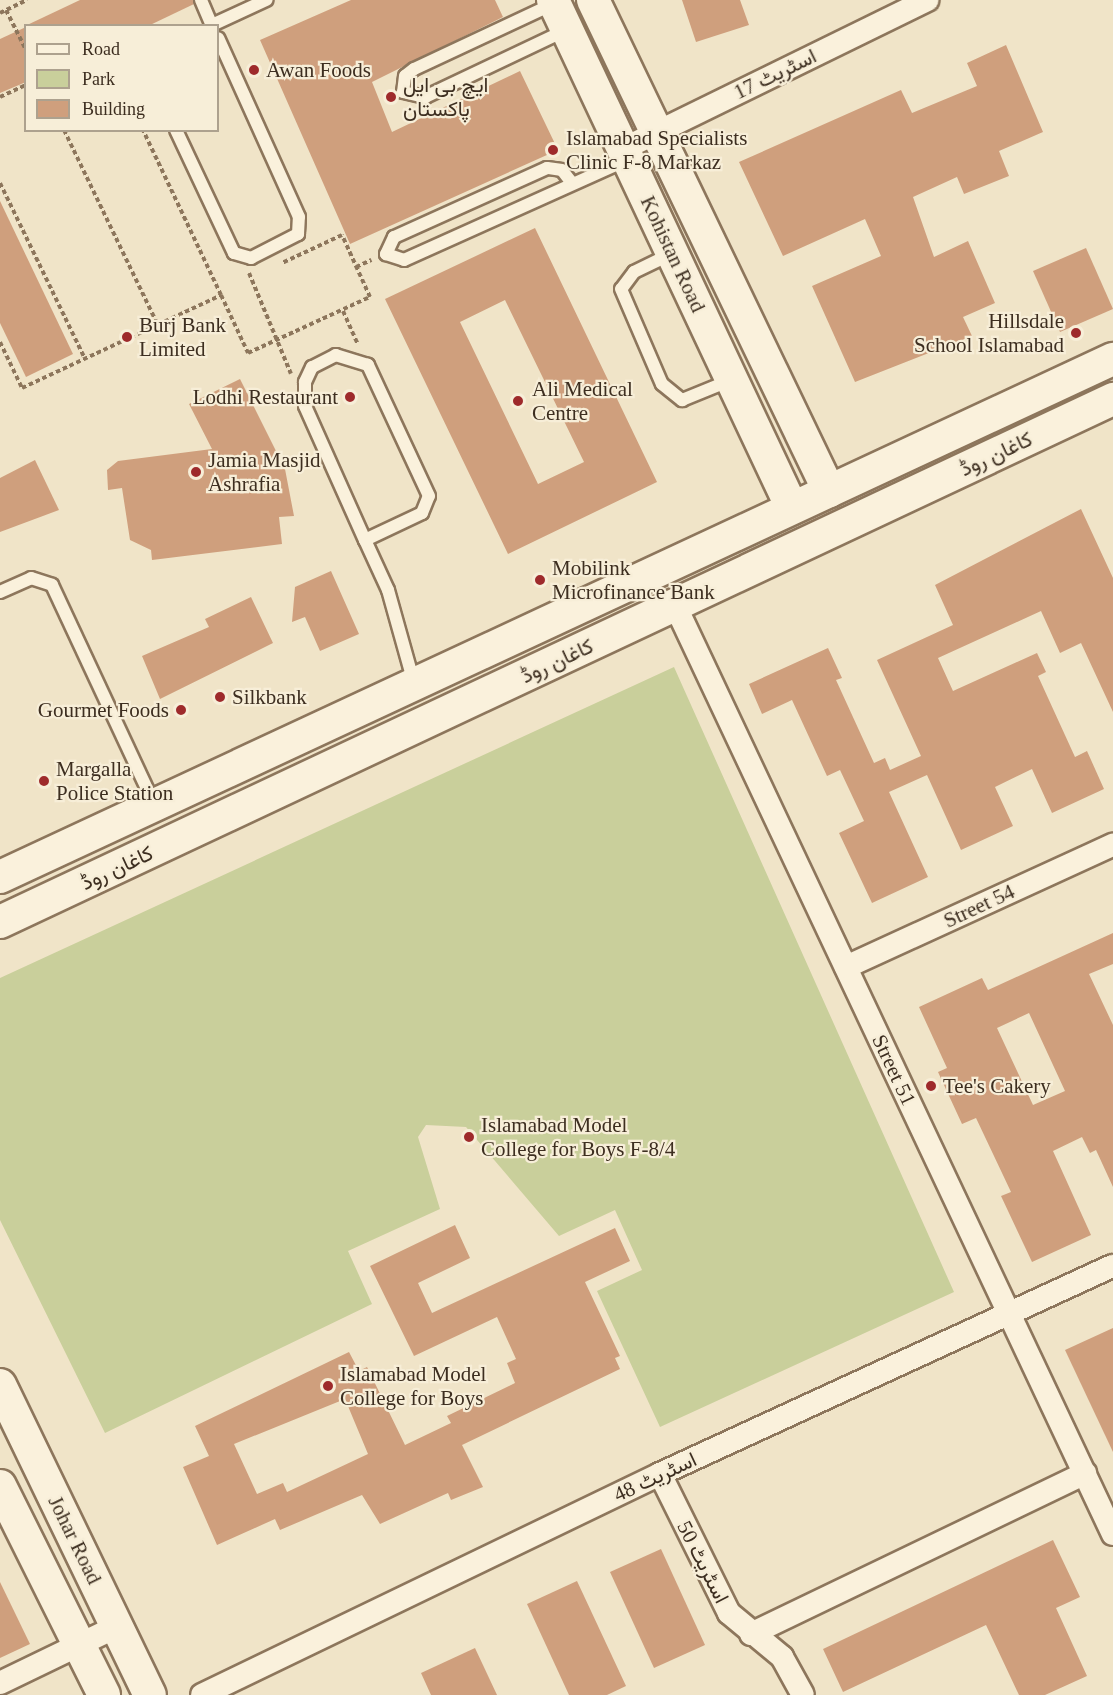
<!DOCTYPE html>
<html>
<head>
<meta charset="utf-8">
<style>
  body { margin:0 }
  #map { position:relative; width:1113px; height:1695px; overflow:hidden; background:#f0e4c8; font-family:"Times New Roman",Vazirmatn,serif }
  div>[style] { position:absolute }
  .green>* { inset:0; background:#c9cf9b }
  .building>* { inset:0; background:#cf9f7d }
  .path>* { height:4px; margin-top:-2px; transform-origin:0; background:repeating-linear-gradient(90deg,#8d765c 0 4.5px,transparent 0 7.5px) }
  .roads { filter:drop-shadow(2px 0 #8d765c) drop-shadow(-2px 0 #8d765c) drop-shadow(0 2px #8d765c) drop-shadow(0 -2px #8d765c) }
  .lane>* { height:12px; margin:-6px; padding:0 6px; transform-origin:6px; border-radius:6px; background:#faf1dc }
  .street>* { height:22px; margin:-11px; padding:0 11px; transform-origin:11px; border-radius:11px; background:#faf1dc }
  .secondary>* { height:32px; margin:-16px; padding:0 16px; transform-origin:16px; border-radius:16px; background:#faf1dc }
  .dots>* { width:16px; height:16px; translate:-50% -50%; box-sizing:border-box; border:3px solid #f7eed8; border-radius:50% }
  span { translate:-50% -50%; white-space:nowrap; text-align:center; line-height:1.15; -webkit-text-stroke:4.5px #f7eed8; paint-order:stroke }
  .poi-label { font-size:21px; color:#3d2e20 }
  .left { translate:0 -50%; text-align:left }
  .right { translate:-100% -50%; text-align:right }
  .street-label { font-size:21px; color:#3d2e20 }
  .legend { position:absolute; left:24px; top:24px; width:195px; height:108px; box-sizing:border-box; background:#f7eed8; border:2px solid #ada18e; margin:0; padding:8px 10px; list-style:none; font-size:18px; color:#3d2e20 }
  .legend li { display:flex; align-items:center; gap:12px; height:30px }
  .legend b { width:30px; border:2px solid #ada18e }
</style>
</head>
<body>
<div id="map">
  <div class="green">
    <i style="clip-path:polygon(674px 667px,954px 1292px,660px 1427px,597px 1291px,642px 1270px,615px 1210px,559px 1236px,466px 1127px,426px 1125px,418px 1137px,440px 1209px,348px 1251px,372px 1304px,105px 1433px,0 1220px,0 978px)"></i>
  </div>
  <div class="building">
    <i style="clip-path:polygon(80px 0,193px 0,194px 4px,148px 26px,25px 26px)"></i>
    <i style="clip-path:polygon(351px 0,495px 0,503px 17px,372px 82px,392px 132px,520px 71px,558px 150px,350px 244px,260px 40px)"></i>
    <i style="clip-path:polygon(682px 0,740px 0,749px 25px,696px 42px)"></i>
    <i style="clip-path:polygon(26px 27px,26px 82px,0 93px,0 39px)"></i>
    <i style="clip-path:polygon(1006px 45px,1043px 132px,999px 151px,1009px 176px,964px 194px,957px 177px,913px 197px,934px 257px,968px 241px,995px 303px,963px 317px,972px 336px,855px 382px,812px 286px,881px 256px,865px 219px,783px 256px,739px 162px,901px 90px,912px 113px,977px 86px,967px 63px)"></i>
    <i style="clip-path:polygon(0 201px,73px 354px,26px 377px,0 323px)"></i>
    <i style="clip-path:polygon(evenodd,535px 228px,657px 482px,508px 554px,385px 299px,535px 228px,505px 300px,584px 462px,538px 484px,460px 322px,505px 300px)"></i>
    <i style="clip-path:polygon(1086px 248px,1113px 309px,1060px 332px,1033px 271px)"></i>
    <i style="clip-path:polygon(240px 379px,285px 469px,294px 516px,279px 517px,282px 544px,152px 560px,151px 550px,130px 540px,122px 488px,108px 490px,107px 470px,118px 461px,212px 449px,189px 404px)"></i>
    <i style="clip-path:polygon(35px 460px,59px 510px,0 532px,0 478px)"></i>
    <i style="clip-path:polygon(1081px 509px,1113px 578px,1113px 712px,1081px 643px,1060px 653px,1041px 611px,938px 658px,953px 691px,1037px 653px,1046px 672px,1038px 676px,1075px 757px,1087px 751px,1104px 789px,1052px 813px,1032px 769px,995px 787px,1013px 826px,961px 850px,927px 775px,889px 792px,928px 877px,872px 903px,839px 833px,864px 821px,840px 770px,827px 776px,792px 700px,762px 714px,749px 684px,828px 648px,842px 678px,836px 680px,874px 763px,885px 758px,890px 770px,921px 756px,877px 660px,953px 625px,935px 585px)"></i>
    <i style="clip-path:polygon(331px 571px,359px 634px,320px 651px,305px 617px,292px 622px,295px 587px)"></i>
    <i style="clip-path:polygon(251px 597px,273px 643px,160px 699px,142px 656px,209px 627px,205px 619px)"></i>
    <i style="clip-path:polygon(evenodd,1113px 933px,1113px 964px,1089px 974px,1113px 1025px,1113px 1187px,1096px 1150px,1090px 1153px,1082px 1137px,1053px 1151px,1091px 1235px,1032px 1262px,1001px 1196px,1011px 1192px,976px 1118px,962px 1124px,938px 1072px,947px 1068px,919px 1007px,982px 978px,988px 990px,1113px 933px,1029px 1013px,1065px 1091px,1033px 1105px,997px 1028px,1029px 1013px)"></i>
    <i style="clip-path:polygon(evenodd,455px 1225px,470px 1258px,418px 1283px,432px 1313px,615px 1228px,630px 1261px,585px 1282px,620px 1356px,615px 1358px,620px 1369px,462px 1445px,483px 1487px,451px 1500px,448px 1493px,380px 1524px,362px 1495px,280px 1530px,275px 1519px,217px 1545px,183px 1467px,209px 1456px,195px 1426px,349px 1352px,359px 1371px,367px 1367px,405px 1445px,451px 1423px,447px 1416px,515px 1383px,507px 1363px,516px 1359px,497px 1317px,414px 1356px,370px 1266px,455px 1225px,345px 1399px,368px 1454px,287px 1492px,283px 1483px,257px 1494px,234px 1444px,345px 1399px)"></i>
    <i style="clip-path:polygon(1113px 1328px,1113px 1452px,1065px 1350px)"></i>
    <i style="clip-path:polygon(1053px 1540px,1080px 1597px,1056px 1608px,1087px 1676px,1045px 1695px,1019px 1695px,986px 1625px,843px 1692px,823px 1649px)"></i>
    <i style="clip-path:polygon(661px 1549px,705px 1645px,654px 1668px,610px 1572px)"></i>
    <i style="clip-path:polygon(577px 1581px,626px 1686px,607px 1695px,569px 1695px,527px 1604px)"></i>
    <i style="clip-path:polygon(0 1582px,30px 1644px,0 1658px)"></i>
    <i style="clip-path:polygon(475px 1648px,497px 1695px,431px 1695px,421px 1673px)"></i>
  </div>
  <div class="path">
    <i style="left:6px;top:10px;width:45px;rotate:63.4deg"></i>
    <i style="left:0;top:13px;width:30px;rotate:-26deg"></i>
    <i style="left:0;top:97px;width:29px;rotate:-25deg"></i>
    <i style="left:64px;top:130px;width:216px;rotate:64.3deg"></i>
    <i style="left:0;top:183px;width:195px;rotate:64.2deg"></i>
    <i style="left:356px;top:267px;width:17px;rotate:-25deg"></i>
    <i style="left:249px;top:273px;width:109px;rotate:67.4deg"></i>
    <i style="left:221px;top:295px;width:64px;rotate:65deg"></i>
    <i style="left:248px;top:353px;width:134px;rotate:-24.7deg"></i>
    <i style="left:370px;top:297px;width:68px;rotate:-114.3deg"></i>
    <i style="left:342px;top:235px;width:66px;rotate:155deg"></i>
    <i style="left:343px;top:311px;width:37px;rotate:66deg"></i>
    <i style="left:0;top:342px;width:51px;rotate:64.4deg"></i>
    <i style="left:22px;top:388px;width:220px;rotate:-25deg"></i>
    <i style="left:221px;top:295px;width:183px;rotate:-115.3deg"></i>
  </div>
  <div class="roads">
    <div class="lane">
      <i style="left:201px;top:0;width:28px;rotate:67deg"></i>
      <i style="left:553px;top:4px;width:153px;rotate:154.9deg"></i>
      <i style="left:414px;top:69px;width:11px;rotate:142deg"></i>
      <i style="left:405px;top:76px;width:16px;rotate:97deg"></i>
      <i style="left:403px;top:92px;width:23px;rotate:13deg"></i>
      <i style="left:425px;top:97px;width:156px;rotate:-25.4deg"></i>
      <i style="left:212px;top:25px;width:60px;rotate:-24.8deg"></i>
      <i style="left:176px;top:130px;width:136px;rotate:64.8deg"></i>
      <i style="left:234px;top:253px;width:18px;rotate:16deg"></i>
      <i style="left:251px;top:258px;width:53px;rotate:-27.1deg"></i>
      <i style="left:298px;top:234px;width:17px;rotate:-87deg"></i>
      <i style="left:299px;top:217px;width:196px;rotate:-114.3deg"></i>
      <i style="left:572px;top:183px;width:16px;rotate:-128deg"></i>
      <i style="left:562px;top:170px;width:15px;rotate:-172deg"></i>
      <i style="left:547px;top:168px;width:168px;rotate:155.7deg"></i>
      <i style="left:394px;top:237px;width:19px;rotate:115deg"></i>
      <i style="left:386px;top:254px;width:19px;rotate:18deg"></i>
      <i style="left:404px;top:260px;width:244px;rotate:-24.2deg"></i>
      <i style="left:671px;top:254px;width:41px;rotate:154.1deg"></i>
      <i style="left:634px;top:272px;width:21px;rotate:127deg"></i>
      <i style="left:621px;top:289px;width:103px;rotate:66.7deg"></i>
      <i style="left:662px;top:384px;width:26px;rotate:39deg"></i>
      <i style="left:682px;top:400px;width:53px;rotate:-22.2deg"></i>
      <i style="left:365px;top:540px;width:63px;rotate:-25.3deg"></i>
      <i style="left:422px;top:513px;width:18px;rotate:-68deg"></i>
      <i style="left:429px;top:496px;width:145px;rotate:-115deg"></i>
      <i style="left:368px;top:365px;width:34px;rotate:-163deg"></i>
      <i style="left:336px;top:355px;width:27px;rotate:153deg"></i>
      <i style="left:312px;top:367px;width:17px;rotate:115deg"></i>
      <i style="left:305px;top:382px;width:24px;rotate:90deg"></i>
      <i style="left:305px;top:406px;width:147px;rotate:65.9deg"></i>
      <i style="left:365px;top:540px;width:55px;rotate:65.3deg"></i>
      <i style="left:388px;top:590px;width:97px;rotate:74.4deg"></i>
      <i style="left:0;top:592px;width:34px;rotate:-24deg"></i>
      <i style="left:31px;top:578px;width:22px;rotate:18deg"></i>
      <i style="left:52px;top:585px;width:242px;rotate:65deg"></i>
    </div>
    <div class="street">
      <i style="left:623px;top:149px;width:339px;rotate:-26.1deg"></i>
      <i style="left:675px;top:605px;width:1027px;rotate:64.76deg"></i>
      <i style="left:846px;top:967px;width:294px;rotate:-24.6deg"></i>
      <i style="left:660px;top:1474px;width:155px;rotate:63.6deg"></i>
      <i style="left:729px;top:1613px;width:69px;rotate:39.7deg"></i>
      <i style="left:782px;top:1657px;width:43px;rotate:61.1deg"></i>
      <i style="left:751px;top:1634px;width:371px;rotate:-25.7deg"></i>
      <i style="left:0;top:1683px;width:131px;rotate:-25.8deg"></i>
      <i style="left:202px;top:1695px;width:509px;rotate:-25.76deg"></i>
      <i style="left:660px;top:1474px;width:498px;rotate:-24.7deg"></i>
    </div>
    <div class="secondary">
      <i style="left:553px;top:0;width:561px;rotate:64.8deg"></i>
      <i style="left:593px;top:0;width:545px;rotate:64.33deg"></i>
      <i style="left:0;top:877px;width:1228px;rotate:-24.96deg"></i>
      <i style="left:0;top:922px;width:1230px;rotate:-25.17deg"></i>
      <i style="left:0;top:1385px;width:344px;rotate:64.2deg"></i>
      <i style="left:0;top:1486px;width:233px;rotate:63.5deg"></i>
    </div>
  </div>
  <div class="dots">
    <i style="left:254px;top:70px;background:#9e2a2b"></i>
    <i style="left:391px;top:97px;background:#9e2a2b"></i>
    <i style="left:553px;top:150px;background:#9e2a2b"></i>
    <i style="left:1076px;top:333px;background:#9e2a2b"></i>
    <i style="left:127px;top:337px;background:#9e2a2b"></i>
    <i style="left:350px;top:397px;background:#9e2a2b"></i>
    <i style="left:518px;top:401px;background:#9e2a2b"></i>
    <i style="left:196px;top:472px;background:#9e2a2b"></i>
    <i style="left:540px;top:580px;background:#9e2a2b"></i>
    <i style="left:220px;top:697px;background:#9e2a2b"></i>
    <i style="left:181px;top:710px;background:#9e2a2b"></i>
    <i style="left:44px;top:781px;background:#9e2a2b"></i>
    <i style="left:931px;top:1086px;background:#9e2a2b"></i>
    <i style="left:469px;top:1137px;background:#9e2a2b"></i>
    <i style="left:328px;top:1386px;background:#9e2a2b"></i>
  </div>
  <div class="poi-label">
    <span class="left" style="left:266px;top:70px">Awan Foods</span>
    <span class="left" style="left:403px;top:97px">ایچ بی ایل<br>پاکستان</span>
    <span class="left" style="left:566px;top:150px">Islamabad Specialists<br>Clinic F-8 Markaz</span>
    <span class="right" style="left:1064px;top:333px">Hillsdale<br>School Islamabad</span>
    <span class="left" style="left:139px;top:337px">Burj Bank<br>Limited</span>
    <span class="left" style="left:532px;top:401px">Ali Medical<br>Centre</span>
    <span class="right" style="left:338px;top:397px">Lodhi Restaurant</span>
    <span class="left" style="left:208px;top:472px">Jamia Masjid<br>Ashrafia</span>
    <span class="left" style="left:552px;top:580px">Mobilink<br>Microfinance Bank</span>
    <span class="left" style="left:232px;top:697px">Silkbank</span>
    <span class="right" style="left:169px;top:710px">Gourmet Foods</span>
    <span class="left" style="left:56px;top:781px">Margalla<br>Police Station</span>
    <span class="left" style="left:943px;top:1086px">Tee's Cakery</span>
    <span class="left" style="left:481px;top:1137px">Islamabad Model<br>College for Boys F-8/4</span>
    <span class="left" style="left:340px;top:1386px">Islamabad Model<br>College for Boys</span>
  </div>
  <div class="street-label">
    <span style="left:775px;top:74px;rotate:-26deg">اسٹریٹ 17</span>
    <span style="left:673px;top:254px;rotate:65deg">Kohistan Road</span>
    <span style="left:996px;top:454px;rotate:-25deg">کاغان روڈ</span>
    <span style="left:557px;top:661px;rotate:-25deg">کاغان روڈ</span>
    <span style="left:117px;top:868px;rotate:-25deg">کاغان روڈ</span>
    <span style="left:979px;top:906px;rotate:-25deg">Street 54</span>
    <span style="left:894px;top:1070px;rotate:65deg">Street 51</span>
    <span style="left:655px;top:1477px;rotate:-25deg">اسٹریٹ 48</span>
    <span style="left:75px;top:1540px;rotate:64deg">Johar Road</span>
    <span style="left:703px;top:1562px;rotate:63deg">اسٹریٹ 50</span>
  </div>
  <ul class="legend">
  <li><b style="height:8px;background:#faf1dc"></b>Road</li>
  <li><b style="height:16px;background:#c9cf9b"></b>Park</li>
  <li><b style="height:16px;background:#cf9f7d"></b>Building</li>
  </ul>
</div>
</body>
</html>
